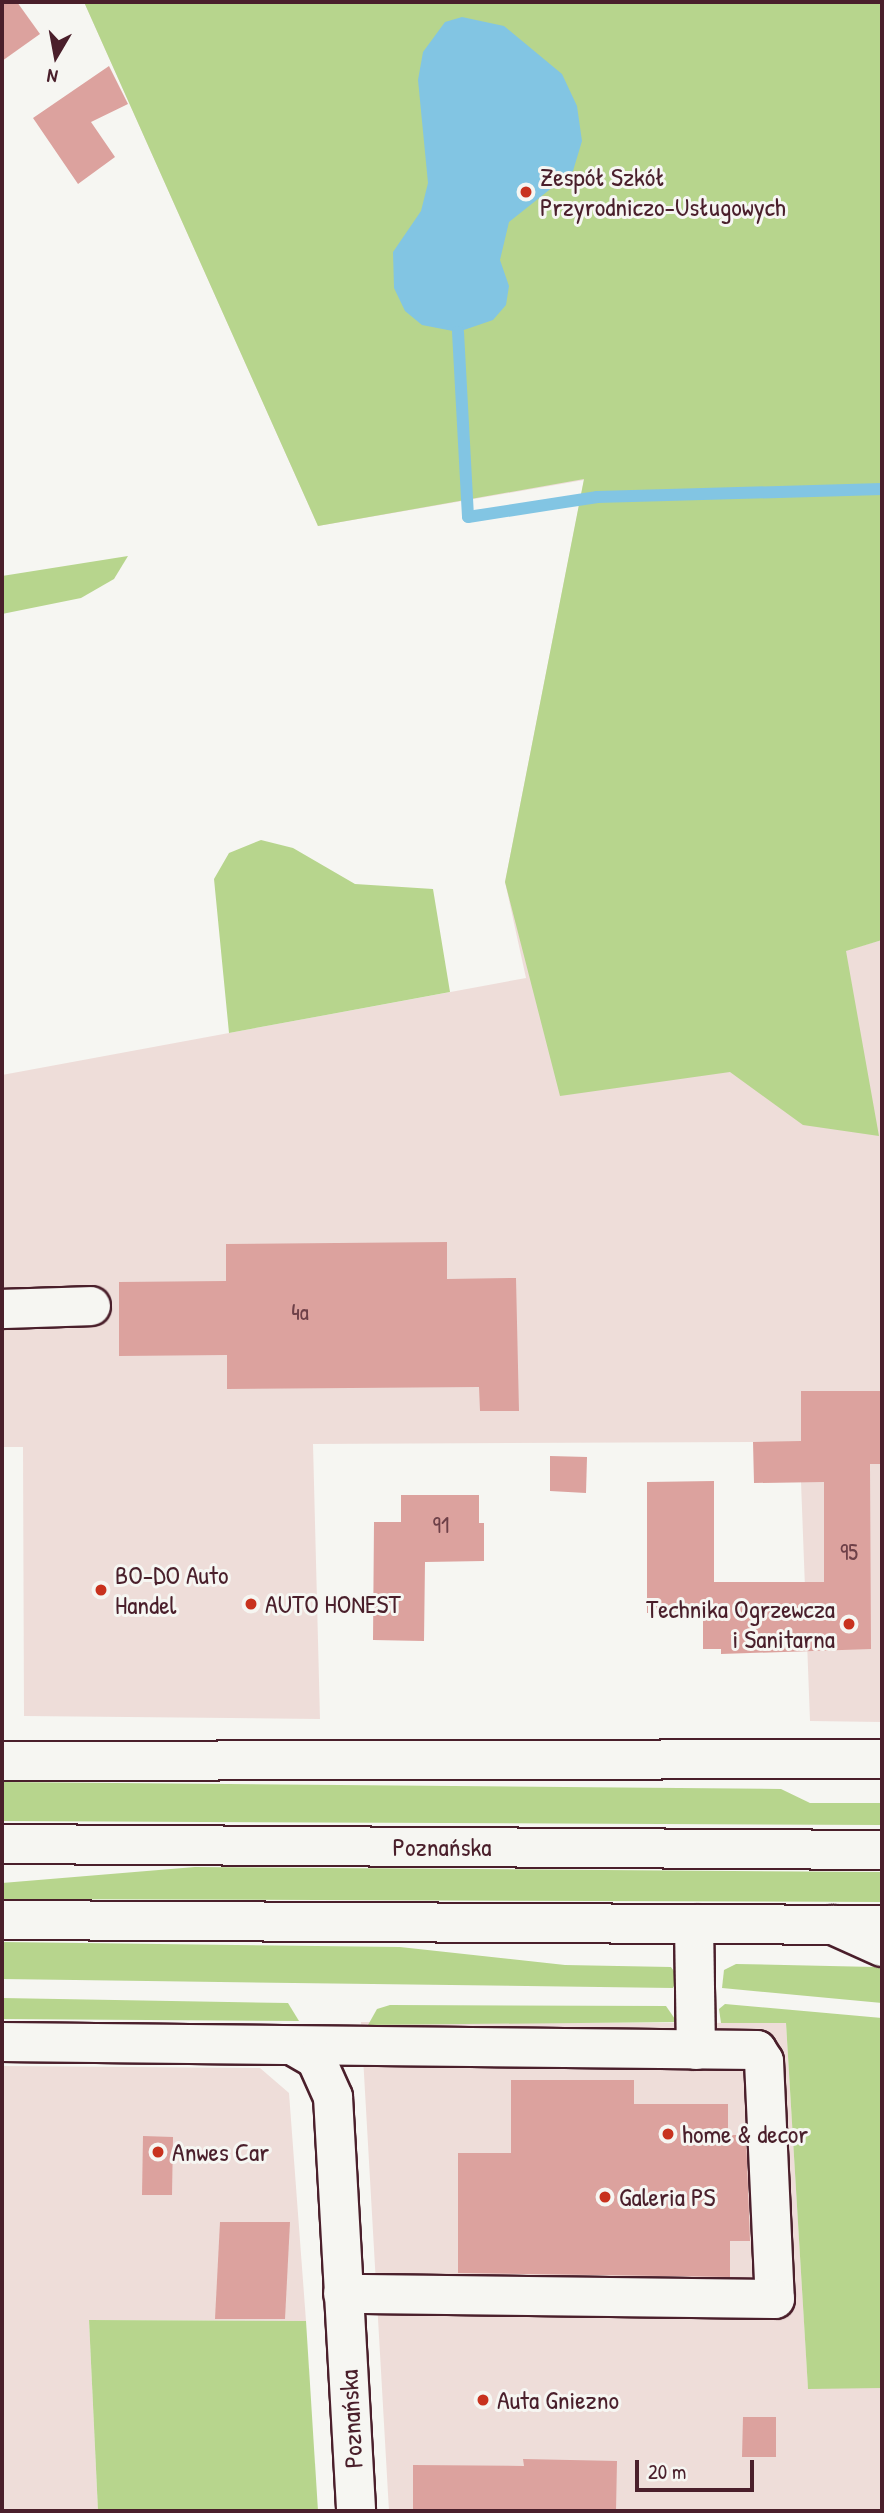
<!DOCTYPE html>
<html>
<head>
<meta charset="utf-8">
<style>
  body { margin:0 }
  #map { position:relative; width:884px; height:2513px; overflow:hidden; background:#f6f6f2; font-family:"Patrick Hand",sans-serif }
  div>[style] { position:absolute }
  .built>* { inset:0; background:#eeddd9 }
  .green>* { inset:0; background:#b7d58d }
  .water>* { inset:0; background:#82c5e3 }
  .stream>* { height:12px; margin:-6px; padding:0 6px; transform-origin:6px; border-radius:6px; background:#82c5e3 }
  .building>* { inset:0; background:#dca29e }
  .roads { filter:drop-shadow(2px 0 #4a1f2b) drop-shadow(-2px 0 #4a1f2b) drop-shadow(0 2px #4a1f2b) drop-shadow(0 -2px #4a1f2b) }
  .minor>* { height:38px; margin:-19px; padding:0 19px; transform-origin:19px; border-radius:19px; background:#f6f6f2 }
  .major>* { height:38px; margin:-19px; padding:0 19px; transform-origin:19px; border-radius:19px; background:#f6f6f2 }
  .dots>* { width:19px; height:19px; translate:-50% -50%; box-sizing:border-box; border:4px solid #f6f6f2; border-radius:50% }
  span { translate:-50% -50%; white-space:nowrap; text-align:center; line-height:1.15; -webkit-text-stroke:6px #f6f6f2; paint-order:stroke }
  .number-label { font-size:23px; color:#6e4048 }
  .number-label span { -webkit-text-stroke-width:0 }
  .poi-label { font-size:26px; color:#4a1f2b }
  .left { translate:0 -50%; text-align:left }
  .right { translate:-100% -50%; text-align:right }
  .street-label { font-size:26px; color:#4a1f2b }
  .frame { position:absolute; inset:0; border:4px solid #4a1f2b; pointer-events:none }
  .north { position:absolute; left:21px; top:21px; width:70px; height:70px; -webkit-text-stroke:5px #f6f6f2; paint-order:stroke; rotate:190deg; font-size:19px; font-weight:700; line-height:28px; text-align:center; color:#4a1f2b }
  .north::after { content:''; display:block; margin:auto; width:24px; height:32px; background:#4a1f2b; clip-path:polygon(50% 0,100% 100%,50% 72%,0 100%) }
  .scale { position:absolute; left:635px; top:2460px; width:119px; height:32px; box-sizing:border-box; border:4px solid #4a1f2b; border-top:0; padding-left:9px; font-size:21px; line-height:24px; white-space:nowrap; color:#4a1f2b; -webkit-text-stroke:5px #f6f6f2; paint-order:stroke }
</style>
</head>
<body>
<div id="map">
  <div class="built">
    <i style="clip-path:polygon(84px 2px,882px 2px,847px 950px,882px 940px,882px 1722px,810px 1721px,801px 1482px,753px 1442px,313px 1444px,320px 1719px,24px 1716px,23px 1447px,2px 1447px,2px 1075px,526px 978px,505px 882px,584px 480px,318px 526px)"></i>
    <i style="clip-path:polygon(361px 2022px,786px 2023px,808px 2388px,882px 2388px,882px 2511px,389px 2511px)"></i>
    <i style="clip-path:polygon(2px 2066px,260px 2068px,289px 2093px,306px 2321px,89px 2320px,98px 2511px,2px 2511px)"></i>
  </div>
  <div class="green">
    <i style="clip-path:polygon(84px 2px,882px 2px,882px 940px,846px 951px,879px 1136px,803px 1125px,730px 1072px,560px 1096px,505px 882px,584px 479px,318px 526px)"></i>
    <i style="clip-path:polygon(128px 556px,114px 579px,81px 598px,2px 614px,2px 576px)"></i>
    <i style="clip-path:polygon(261px 840px,293px 848px,355px 884px,433px 889px,450px 992px,229px 1033px,214px 879px,229px 853px)"></i>
    <i style="clip-path:polygon(2px 1782px,781px 1789px,810px 1803px,882px 1803px,882px 1825px,2px 1821px)"></i>
    <i style="clip-path:polygon(195px 1867px,882px 1872px,882px 1902px,2px 1899px,2px 1883px)"></i>
    <i style="clip-path:polygon(2px 1942px,400px 1947px,565px 1965px,671px 1967px,678px 1977px,673px 1988px,2px 1979px)"></i>
    <i style="clip-path:polygon(736px 1964px,875px 1967px,882px 1969px,882px 2003px,722px 1988px,724px 1970px)"></i>
    <i style="clip-path:polygon(2px 1998px,288px 2003px,299px 2021px,2px 2019px)"></i>
    <i style="clip-path:polygon(725px 2004px,882px 2018px,882px 2388px,808px 2389px,786px 2023px,721px 2023px,719px 2009px)"></i>
    <i style="clip-path:polygon(390px 2005px,666px 2006px,677px 2022px,368px 2025px,377px 2009px)"></i>
    <i style="clip-path:polygon(89px 2320px,306px 2321px,318px 2511px,98px 2511px)"></i>
  </div>
  <div class="water">
    <i style="clip-path:polygon(462px 17px,504px 26px,562px 74px,577px 106px,582px 141px,573px 171px,509px 222px,500px 260px,509px 286px,506px 305px,493px 320px,458px 332px,422px 325px,405px 311px,394px 288px,393px 252px,421px 211px,428px 183px,418px 80px,423px 52px,445px 22px)"></i>
  </div>
  <div class="stream">
    <i style="left:458px;top:332px;width:185px;rotate:86.9deg"></i>
    <i style="left:468px;top:517px;width:131px;rotate:-8.8deg"></i>
    <i style="left:597px;top:497px;width:285px;rotate:-1.6deg"></i>
  </div>
  <div class="building">
    <i style="clip-path:polygon(2px 2px,17px 2px,40px 34px,2px 61px)"></i>
    <i style="clip-path:polygon(109px 66px,128px 104px,91px 122px,115px 157px,78px 184px,33px 118px)"></i>
    <i style="clip-path:polygon(447px 1242px,447px 1279px,516px 1278px,519px 1411px,480px 1411px,479px 1387px,227px 1389px,227px 1355px,119px 1356px,119px 1282px,226px 1281px,226px 1244px)"></i>
    <i style="clip-path:polygon(801px 1391px,882px 1391px,882px 1464px,870px 1464px,871px 1649px,721px 1654px,721px 1649px,703px 1649px,703px 1613px,647px 1613px,647px 1482px,714px 1481px,714px 1582px,824px 1582px,824px 1482px,754px 1483px,753px 1442px,801px 1441px)"></i>
    <i style="clip-path:polygon(550px 1456px,587px 1457px,586px 1493px,550px 1491px)"></i>
    <i style="clip-path:polygon(401px 1495px,479px 1495px,479px 1523px,484px 1523px,484px 1561px,425px 1562px,424px 1641px,373px 1640px,374px 1522px,401px 1522px)"></i>
    <i style="clip-path:polygon(511px 2080px,634px 2080px,634px 2104px,728px 2104px,728px 2135px,746px 2135px,750px 2241px,730px 2241px,730px 2277px,458px 2273px,458px 2153px,511px 2153px)"></i>
    <i style="clip-path:polygon(143px 2136px,173px 2137px,172px 2195px,142px 2195px)"></i>
    <i style="clip-path:polygon(220px 2222px,290px 2222px,285px 2319px,215px 2319px)"></i>
    <i style="clip-path:polygon(743px 2417px,776px 2417px,776px 2457px,742px 2457px)"></i>
    <i style="clip-path:polygon(523px 2459px,617px 2461px,616px 2511px,413px 2511px,413px 2465px,524px 2466px)"></i>
  </div>
  <div class="roads">
    <div class="minor">
      <i style="left:2px;top:1309px;width:89px;rotate:-1.9deg"></i>
      <i style="left:2px;top:1761px;width:880px;rotate:-0.13deg"></i>
      <i style="left:694px;top:1924px;width:126px;rotate:89.1deg"></i>
      <i style="left:833px;top:1925px;width:54px;rotate:24.2deg"></i>
      <i style="left:2px;top:2042px;width:755px;rotate:0.61deg"></i>
      <i style="left:757px;top:2050px;width:13px;rotate:58deg"></i>
      <i style="left:764px;top:2061px;width:238px;rotate:87.4deg"></i>
      <i style="left:775px;top:2299px;width:432px;rotate:-179.3deg"></i>
      <i style="left:297px;top:2048px;width:22px;rotate:30deg"></i>
      <i style="left:316px;top:2059px;width:42px;rotate:65.9deg"></i>
      <i style="left:333px;top:2097px;width:415px;rotate:86.8deg"></i>
    </div>
    <div class="major">
      <i style="left:2px;top:1844px;width:880px;rotate:0.39deg"></i>
      <i style="left:2px;top:1920px;width:880px;rotate:0.33deg"></i>
    </div>
  </div>
  <div class="dots">
    <i style="left:526px;top:192px;background:#c8321e"></i>
    <i style="left:101px;top:1590px;background:#c8321e"></i>
    <i style="left:251px;top:1604px;background:#c8321e"></i>
    <i style="left:849px;top:1624px;background:#c8321e"></i>
    <i style="left:668px;top:2134px;background:#c8321e"></i>
    <i style="left:158px;top:2152px;background:#c8321e"></i>
    <i style="left:605px;top:2197px;background:#c8321e"></i>
    <i style="left:483px;top:2400px;background:#c8321e"></i>
  </div>
  <div class="number-label">
    <span style="left:300px;top:1312px">4a</span>
    <span style="left:441px;top:1525px">91</span>
    <span style="left:849px;top:1552px">95</span>
  </div>
  <div class="poi-label">
    <span class="left" style="left:540px;top:192px">Zespół Szkół<br>Przyrodniczo-Usługowych</span>
    <span class="left" style="left:115px;top:1590px">BO-DO Auto<br>Handel</span>
    <span class="left" style="left:265px;top:1604px">AUTO HONEST</span>
    <span class="right" style="left:835px;top:1624px">Technika Ogrzewcza<br>i Sanitarna</span>
    <span class="left" style="left:682px;top:2134px">home &amp; decor</span>
    <span class="left" style="left:172px;top:2152px">Anwes Car</span>
    <span class="left" style="left:619px;top:2197px">Galeria PS</span>
    <span class="left" style="left:497px;top:2400px">Auta Gniezno</span>
  </div>
  <div class="street-label">
    <span style="left:442px;top:1847px">Poznańska</span>
    <span style="left:351px;top:2419px;rotate:-93deg">Poznańska</span>
  </div>
  <div class="frame"></div>
  <div class="north">N</div>
  <div class="scale">20 m</div>
</div>
</body>
</html>
